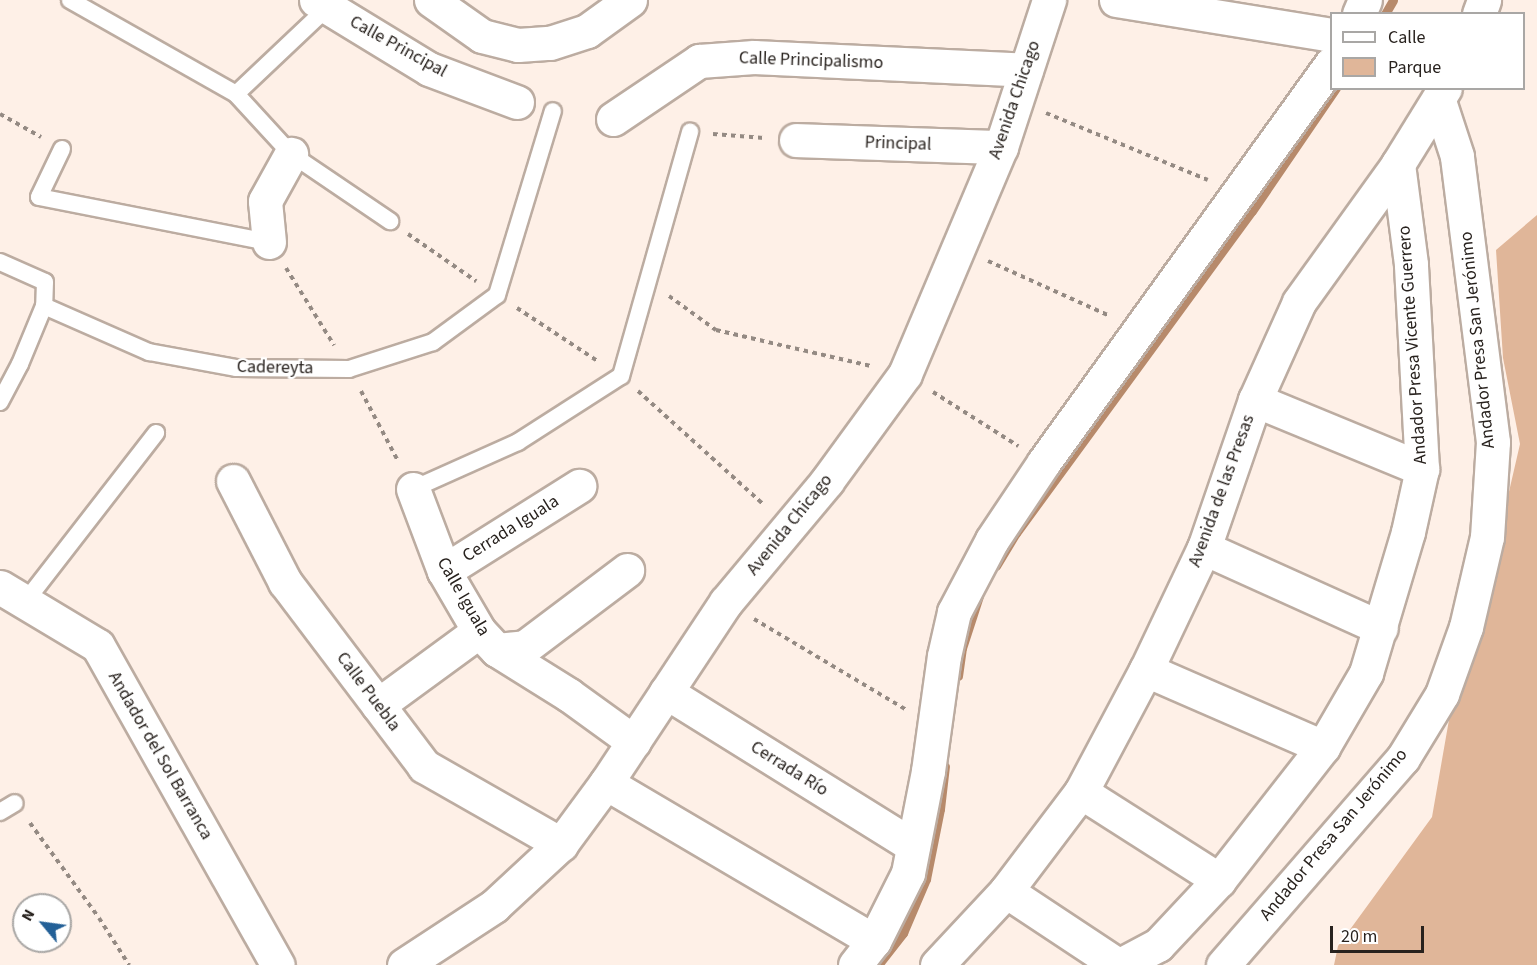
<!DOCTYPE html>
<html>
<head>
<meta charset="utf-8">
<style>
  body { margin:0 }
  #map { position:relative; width:1537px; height:965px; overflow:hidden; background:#fef0e7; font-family:"Source Sans 3",sans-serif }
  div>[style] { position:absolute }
  .green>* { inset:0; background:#e0b699 }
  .stream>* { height:9px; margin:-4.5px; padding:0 4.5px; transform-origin:4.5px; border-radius:4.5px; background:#b78a6b }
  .path>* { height:4px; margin-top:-2px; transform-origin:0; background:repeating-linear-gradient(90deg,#948a83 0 4.5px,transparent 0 9px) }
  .roads { filter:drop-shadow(2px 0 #bcaca1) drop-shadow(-2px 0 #bcaca1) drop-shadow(0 2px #bcaca1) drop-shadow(0 -2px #bcaca1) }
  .service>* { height:16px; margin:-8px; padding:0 8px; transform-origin:8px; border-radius:8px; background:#fff }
  .minor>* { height:33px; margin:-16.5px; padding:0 16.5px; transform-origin:16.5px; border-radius:16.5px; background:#fff }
  .tertiary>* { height:33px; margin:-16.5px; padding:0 16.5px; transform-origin:16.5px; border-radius:16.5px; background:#fff }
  span { translate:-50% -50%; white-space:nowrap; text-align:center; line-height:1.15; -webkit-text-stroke:4.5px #fff; paint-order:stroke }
  .street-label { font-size:18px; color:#28221e }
  .legend { position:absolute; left:1330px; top:12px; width:195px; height:78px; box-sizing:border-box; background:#fff; border:2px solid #a9a7a5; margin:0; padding:8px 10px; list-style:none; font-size:18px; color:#28221e }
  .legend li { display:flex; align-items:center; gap:12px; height:30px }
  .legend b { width:30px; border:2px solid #a9a7a5 }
  .north { position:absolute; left:12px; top:893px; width:60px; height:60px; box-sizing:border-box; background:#fff; border:2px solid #a9a7a5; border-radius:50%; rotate:299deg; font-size:16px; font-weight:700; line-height:24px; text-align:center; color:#28221e }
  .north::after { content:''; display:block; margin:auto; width:21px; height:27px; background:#236097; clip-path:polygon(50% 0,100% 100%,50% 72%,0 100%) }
  .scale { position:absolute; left:1330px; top:926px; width:94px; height:27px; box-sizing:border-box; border:3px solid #28221e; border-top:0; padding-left:8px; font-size:18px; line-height:21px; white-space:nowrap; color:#28221e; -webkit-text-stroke:4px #fff; paint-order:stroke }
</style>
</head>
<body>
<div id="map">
  <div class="green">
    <i style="clip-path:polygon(1537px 215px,1537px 965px,1334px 965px,1338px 946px,1432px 817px,1450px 714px,1487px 587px,1520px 444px,1503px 358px,1496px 250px)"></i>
  </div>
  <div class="stream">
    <i style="left:1385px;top:14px;width:16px;rotate:-60deg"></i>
    <i style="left:996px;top:566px;width:39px;rotate:-59deg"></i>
    <i style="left:1016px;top:533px;width:399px;rotate:-53.8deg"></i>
    <i style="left:1252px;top:211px;width:149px;rotate:-55.7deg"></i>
    <i style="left:958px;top:676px;width:28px;rotate:-82deg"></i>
    <i style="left:962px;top:648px;width:55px;rotate:-71.9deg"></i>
    <i style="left:878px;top:965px;width:41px;rotate:-52deg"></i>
    <i style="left:903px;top:933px;width:59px;rotate:-66.9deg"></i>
    <i style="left:926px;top:879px;width:71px;rotate:-78.7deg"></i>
    <i style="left:940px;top:809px;width:43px;rotate:-83.4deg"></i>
  </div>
  <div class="path">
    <i style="left:1046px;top:113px;width:175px;rotate:22.5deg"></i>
    <i style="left:0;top:114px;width:47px;rotate:29.3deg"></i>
    <i style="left:713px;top:134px;width:52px;rotate:4.4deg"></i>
    <i style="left:408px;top:234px;width:83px;rotate:34.7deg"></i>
    <i style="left:988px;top:261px;width:134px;rotate:24.3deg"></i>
    <i style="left:286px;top:268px;width:91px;rotate:58.1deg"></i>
    <i style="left:669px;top:296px;width:58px;rotate:35.9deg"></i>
    <i style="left:716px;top:330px;width:159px;rotate:13.1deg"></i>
    <i style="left:517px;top:308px;width:98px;rotate:33.4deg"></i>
    <i style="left:361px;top:391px;width:79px;rotate:62.1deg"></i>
    <i style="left:638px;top:391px;width:170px;rotate:42.1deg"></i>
    <i style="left:933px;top:392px;width:101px;rotate:32.4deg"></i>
    <i style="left:754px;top:619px;width:176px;rotate:30.8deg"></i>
    <i style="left:30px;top:823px;width:117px;rotate:54deg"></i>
    <i style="left:99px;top:918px;width:56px;rotate:57.4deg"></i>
  </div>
  <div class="roads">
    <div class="service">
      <i style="left:70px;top:0;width:191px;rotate:29.5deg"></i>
      <i style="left:236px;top:94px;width:81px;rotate:47.5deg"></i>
      <i style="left:291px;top:154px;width:120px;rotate:34.1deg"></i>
      <i style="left:236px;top:94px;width:127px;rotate:-43.4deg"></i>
      <i style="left:62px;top:149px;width:53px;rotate:115.6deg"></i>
      <i style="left:39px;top:197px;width:234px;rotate:11.1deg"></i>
      <i style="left:0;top:262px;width:49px;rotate:24deg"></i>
      <i style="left:45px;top:282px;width:24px;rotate:92deg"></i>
      <i style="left:44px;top:306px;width:63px;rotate:112.5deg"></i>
      <i style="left:20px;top:364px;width:43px;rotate:117.8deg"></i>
      <i style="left:44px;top:306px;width:115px;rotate:23.7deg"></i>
      <i style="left:149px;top:352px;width:88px;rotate:10.4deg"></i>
      <i style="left:236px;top:368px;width:113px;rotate:0.5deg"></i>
      <i style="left:349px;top:369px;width:88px;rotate:-17.8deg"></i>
      <i style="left:433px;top:342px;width:79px;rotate:-36.3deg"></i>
      <i style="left:497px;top:295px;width:192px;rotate:-73.1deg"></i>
      <i style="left:413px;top:489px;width:115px;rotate:-24.1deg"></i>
      <i style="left:518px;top:442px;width:122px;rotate:-32.7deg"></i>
      <i style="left:621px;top:376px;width:254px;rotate:-74.2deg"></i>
      <i style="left:25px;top:602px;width:214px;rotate:-52.2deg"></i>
      <i style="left:0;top:812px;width:17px;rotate:-31deg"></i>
    </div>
    <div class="minor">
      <i style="left:316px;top:0;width:132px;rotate:31.4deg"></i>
      <i style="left:429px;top:69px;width:94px;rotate:20.6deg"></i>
      <i style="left:431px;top:0;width:62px;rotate:35.2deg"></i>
      <i style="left:482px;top:36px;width:37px;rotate:14deg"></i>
      <i style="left:518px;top:45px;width:32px;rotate:-4deg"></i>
      <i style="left:550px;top:43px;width:39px;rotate:-18deg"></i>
      <i style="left:587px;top:31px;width:53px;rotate:-35.8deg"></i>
      <i style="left:1116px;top:0;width:219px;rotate:9.2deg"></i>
      <i style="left:1359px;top:14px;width:15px;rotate:-67deg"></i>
      <i style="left:1479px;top:14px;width:15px;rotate:-70deg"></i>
      <i style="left:613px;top:119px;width:104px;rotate:-34deg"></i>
      <i style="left:699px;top:61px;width:55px;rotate:-4.2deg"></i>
      <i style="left:754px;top:57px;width:272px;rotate:2.7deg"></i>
      <i style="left:796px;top:140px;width:205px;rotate:2deg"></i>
      <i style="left:269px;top:242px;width:41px;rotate:-95.6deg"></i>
      <i style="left:265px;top:201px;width:54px;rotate:-61deg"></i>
      <i style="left:1255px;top:400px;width:181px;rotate:22.4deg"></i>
      <i style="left:233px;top:481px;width:114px;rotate:62.8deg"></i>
      <i style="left:285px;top:582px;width:231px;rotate:52.9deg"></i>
      <i style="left:424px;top:766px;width:158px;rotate:29.7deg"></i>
      <i style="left:413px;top:489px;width:88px;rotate:69.3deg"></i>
      <i style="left:444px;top:571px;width:69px;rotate:59.7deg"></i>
      <i style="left:479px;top:631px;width:26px;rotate:47deg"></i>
      <i style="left:497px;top:650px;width:85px;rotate:32deg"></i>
      <i style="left:569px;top:695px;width:80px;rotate:35.9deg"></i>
      <i style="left:1204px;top:548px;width:194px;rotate:24.3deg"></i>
      <i style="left:444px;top:571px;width:160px;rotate:-32.2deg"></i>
      <i style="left:0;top:587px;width:114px;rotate:31deg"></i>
      <i style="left:98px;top:646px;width:366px;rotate:60.6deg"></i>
      <i style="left:497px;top:650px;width:28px;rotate:-6deg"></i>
      <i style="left:525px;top:647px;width:128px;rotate:-37deg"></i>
      <i style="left:1146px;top:670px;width:193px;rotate:23.5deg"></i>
      <i style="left:666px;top:692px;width:291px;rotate:31.9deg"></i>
      <i style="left:378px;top:705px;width:125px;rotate:-36.2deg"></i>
      <i style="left:606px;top:783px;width:311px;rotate:30.5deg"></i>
      <i style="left:1081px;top:792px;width:164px;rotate:32.5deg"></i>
      <i style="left:1006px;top:891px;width:134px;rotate:33.5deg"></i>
      <i style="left:855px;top:965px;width:31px;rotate:-52deg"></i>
      <i style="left:874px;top:941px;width:76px;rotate:-63.4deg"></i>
      <i style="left:908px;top:873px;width:104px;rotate:-78.9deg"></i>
      <i style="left:928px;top:771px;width:116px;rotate:-82.1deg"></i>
      <i style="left:944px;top:656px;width:45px;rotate:-77.2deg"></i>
      <i style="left:954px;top:612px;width:81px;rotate:-62.2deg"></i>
      <i style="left:992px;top:540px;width:94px;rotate:-56.3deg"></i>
      <i style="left:1044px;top:462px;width:492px;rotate:-54.2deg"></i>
      <i style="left:937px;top:965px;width:101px;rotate:-47deg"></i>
      <i style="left:1006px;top:891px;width:124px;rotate:-52.9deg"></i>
      <i style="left:1081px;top:792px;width:138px;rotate:-62deg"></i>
      <i style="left:1146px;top:670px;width:135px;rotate:-64.6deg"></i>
      <i style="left:1204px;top:548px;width:157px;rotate:-71deg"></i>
      <i style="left:1255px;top:400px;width:107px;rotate:-65.8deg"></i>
      <i style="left:1299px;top:302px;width:170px;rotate:-54.3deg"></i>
      <i style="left:1398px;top:164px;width:89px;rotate:-58.3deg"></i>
      <i style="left:1120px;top:965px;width:43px;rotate:-27.8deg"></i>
      <i style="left:1158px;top:945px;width:89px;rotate:-46.8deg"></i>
      <i style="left:1219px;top:880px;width:169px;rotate:-52deg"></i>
      <i style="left:1323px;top:747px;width:86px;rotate:-59.8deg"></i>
      <i style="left:1366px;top:673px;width:147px;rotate:-73.4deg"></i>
      <i style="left:1408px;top:532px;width:65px;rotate:-77.5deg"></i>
      <i style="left:1422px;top:469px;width:205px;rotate:-93.1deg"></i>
      <i style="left:1411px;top:264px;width:101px;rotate:-97.4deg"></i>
      <i style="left:1223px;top:965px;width:274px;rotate:-49deg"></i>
      <i style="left:1403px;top:758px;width:75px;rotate:-58.6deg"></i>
      <i style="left:1442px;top:694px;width:71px;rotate:-70.3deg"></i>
      <i style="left:1466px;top:627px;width:92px;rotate:-76.9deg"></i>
      <i style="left:1487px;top:537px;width:95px;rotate:-86.4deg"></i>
      <i style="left:1493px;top:442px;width:288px;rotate:-97.2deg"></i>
      <i style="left:1457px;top:156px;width:58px;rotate:-108.1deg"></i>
    </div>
    <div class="tertiary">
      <i style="left:404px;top:965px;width:108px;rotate:-33.2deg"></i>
      <i style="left:494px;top:906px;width:91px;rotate:-42.8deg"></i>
      <i style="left:561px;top:844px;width:76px;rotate:-53.6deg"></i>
      <i style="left:606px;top:783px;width:217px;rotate:-56.5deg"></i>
      <i style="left:726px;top:602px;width:158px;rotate:-50.1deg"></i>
      <i style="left:827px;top:481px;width:132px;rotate:-53.9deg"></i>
      <i style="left:905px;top:374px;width:246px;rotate:-67.1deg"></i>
      <i style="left:1001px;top:147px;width:155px;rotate:-71.9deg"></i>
    </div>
  </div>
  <div class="street-label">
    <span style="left:398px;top:47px;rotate:29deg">Calle Principal</span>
    <span style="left:811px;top:61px;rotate:2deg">Calle Principalismo</span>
    <span style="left:1015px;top:100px;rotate:-71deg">Avenida Chicago</span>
    <span style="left:898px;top:144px;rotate:2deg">Principal</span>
    <span style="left:1478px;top:340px;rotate:-96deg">Andador Presa San Jerónimo</span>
    <span style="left:1413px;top:345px;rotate:-94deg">Andador Presa Vicente Guerrero</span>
    <span style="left:275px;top:368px;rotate:1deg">Cadereyta</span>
    <span style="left:1222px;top:491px;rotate:-70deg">Avenida de las Presas</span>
    <span style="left:790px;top:525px;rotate:-51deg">Avenida Chicago</span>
    <span style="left:511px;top:529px;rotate:-32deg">Cerrada Iguala</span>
    <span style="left:463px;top:597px;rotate:60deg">Calle Iguala</span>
    <span style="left:368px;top:692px;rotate:53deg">Calle Puebla</span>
    <span style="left:160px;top:756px;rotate:60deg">Andador del Sol Barranca</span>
    <span style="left:789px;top:769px;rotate:32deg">Cerrada Río</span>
    <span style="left:1334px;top:835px;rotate:-50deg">Andador Presa San Jerónimo</span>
  </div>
  <ul class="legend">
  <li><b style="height:8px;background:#fff"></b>Calle</li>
  <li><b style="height:16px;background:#e0b699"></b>Parque</li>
  </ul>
  <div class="north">N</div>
  <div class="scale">20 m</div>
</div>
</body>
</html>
